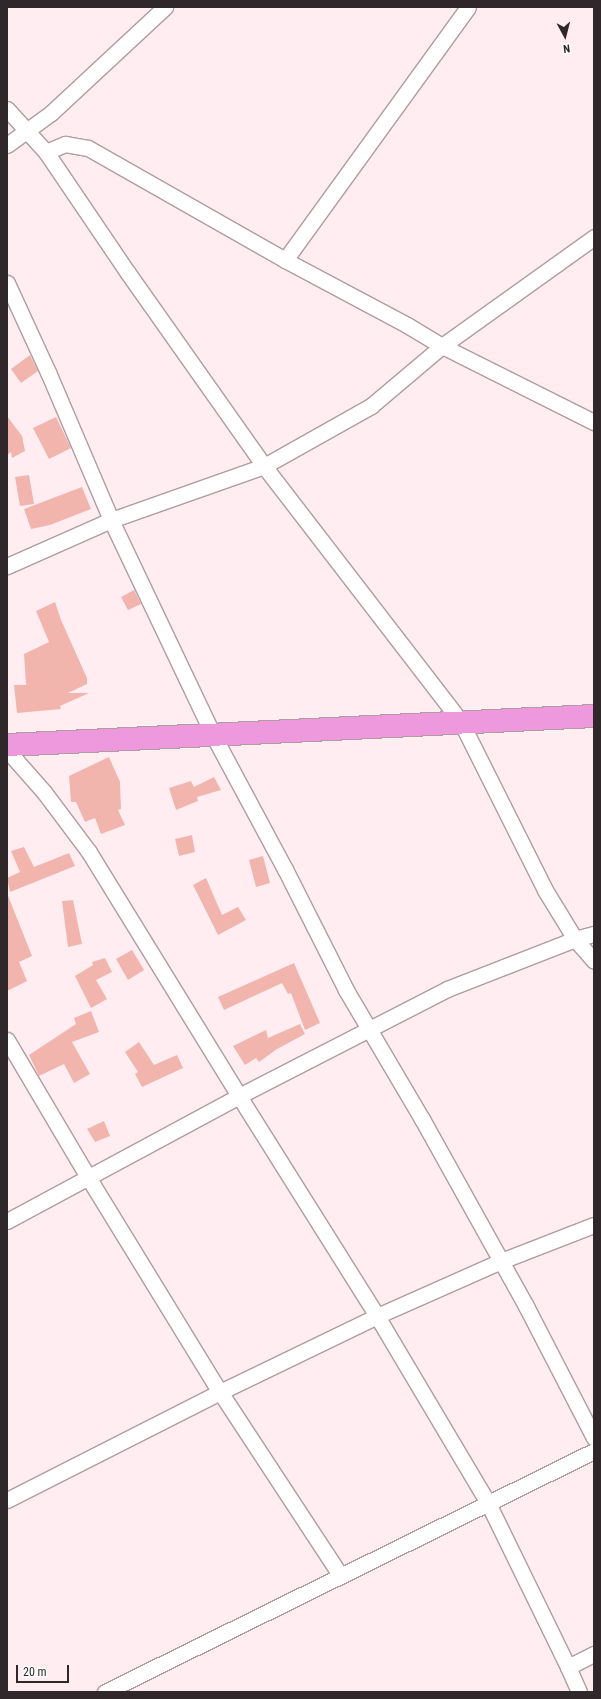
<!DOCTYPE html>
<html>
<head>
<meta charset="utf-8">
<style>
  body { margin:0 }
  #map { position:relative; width:601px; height:1699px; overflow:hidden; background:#ffedf2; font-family:"Roboto Condensed",sans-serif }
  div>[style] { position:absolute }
  .building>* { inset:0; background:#f2b5ae }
  .roads { filter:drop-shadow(1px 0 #b09ca1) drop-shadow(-1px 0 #b09ca1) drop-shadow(0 1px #b09ca1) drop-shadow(0 -1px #b09ca1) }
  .minor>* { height:15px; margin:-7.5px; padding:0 7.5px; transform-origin:7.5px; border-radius:7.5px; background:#fff }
  .trunk>* { height:22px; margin:-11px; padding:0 11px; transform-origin:11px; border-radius:11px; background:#ee98de }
  span { translate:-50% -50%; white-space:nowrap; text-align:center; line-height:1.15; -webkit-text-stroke:3.5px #fff; paint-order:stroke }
  .frame { position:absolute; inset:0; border:8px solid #2f2729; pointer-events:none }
  .north { position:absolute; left:545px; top:16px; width:40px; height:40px; -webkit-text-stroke:3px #fff; paint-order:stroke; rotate:173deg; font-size:11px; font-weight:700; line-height:16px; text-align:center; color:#2f2729 }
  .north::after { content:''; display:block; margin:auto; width:14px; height:18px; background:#2f2729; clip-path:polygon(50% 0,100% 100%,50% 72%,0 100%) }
  .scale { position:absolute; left:16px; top:1665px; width:53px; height:18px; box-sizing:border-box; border:2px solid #2f2729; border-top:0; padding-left:5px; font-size:12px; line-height:14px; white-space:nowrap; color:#2f2729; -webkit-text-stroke:3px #fff; paint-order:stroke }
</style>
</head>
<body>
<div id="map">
  <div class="building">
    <i style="clip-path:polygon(30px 355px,38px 371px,21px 383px,11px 369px)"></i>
    <i style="clip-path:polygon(7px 416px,22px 436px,25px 451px,12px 458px,11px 452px,7px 455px)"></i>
    <i style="clip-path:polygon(56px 417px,71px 448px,49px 459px,33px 428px)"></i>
    <i style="clip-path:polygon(29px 475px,34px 504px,20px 506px,15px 477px)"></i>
    <i style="clip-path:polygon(82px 487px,91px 509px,50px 525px,31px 529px,24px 509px)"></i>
    <i style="clip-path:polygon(134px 590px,141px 604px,128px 610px,121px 597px)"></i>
    <i style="clip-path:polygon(55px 602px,61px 620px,87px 678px,87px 684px,68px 693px,89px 693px,60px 706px,61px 709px,17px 713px,14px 685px,26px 685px,24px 654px,49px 642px,36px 611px)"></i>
    <i style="clip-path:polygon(109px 757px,120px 782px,121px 809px,118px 810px,125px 825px,101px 834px,95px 818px,85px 822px,76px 802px,71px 802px,69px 776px)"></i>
    <i style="clip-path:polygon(214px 777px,221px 790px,197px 797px,198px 801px,176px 810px,169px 788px,191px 781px,194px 787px)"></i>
    <i style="clip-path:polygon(192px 835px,195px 852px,179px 856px,175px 839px)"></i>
    <i style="clip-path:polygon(24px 847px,34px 867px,69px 853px,75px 866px,10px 892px,7px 878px,20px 872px,11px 851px)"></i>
    <i style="clip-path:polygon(263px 856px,270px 883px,256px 887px,249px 860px)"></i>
    <i style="clip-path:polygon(206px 878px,222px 915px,238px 907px,246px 920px,218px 935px,193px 885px)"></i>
    <i style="clip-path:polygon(7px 893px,32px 956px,19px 962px,27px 981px,7px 991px)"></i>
    <i style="clip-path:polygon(73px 900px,82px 944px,68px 947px,62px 901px)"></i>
    <i style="clip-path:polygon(132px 950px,144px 970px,128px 980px,116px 959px)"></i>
    <i style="clip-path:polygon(105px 958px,112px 972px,96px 980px,107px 999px,91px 1008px,75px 976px,93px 965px,92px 962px)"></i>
    <i style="clip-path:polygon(294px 963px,320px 1023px,305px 1030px,291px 993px,288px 994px,282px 983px,224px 1010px,218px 997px)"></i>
    <i style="clip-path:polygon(91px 1011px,99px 1032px,72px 1042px,90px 1074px,74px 1083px,64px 1064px,39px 1076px,29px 1055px,76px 1024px,74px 1018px)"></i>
    <i style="clip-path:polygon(300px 1024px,305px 1034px,277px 1049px,259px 1062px,256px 1058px,245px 1065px,233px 1046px,266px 1030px,268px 1038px)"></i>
    <i style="clip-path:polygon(139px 1042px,154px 1065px,177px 1055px,183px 1068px,142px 1087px,135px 1074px,138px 1072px,125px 1052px)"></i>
    <i style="clip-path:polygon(104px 1121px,110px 1136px,95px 1142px,87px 1129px)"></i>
  </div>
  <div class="roads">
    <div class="minor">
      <i style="left:7px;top:109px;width:58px;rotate:47.8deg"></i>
      <i style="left:46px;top:152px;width:146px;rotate:55.9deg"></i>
      <i style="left:128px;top:273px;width:236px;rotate:54.8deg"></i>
      <i style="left:264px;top:466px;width:323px;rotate:52.4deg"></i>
      <i style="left:461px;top:722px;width:188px;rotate:63.4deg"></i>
      <i style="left:545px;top:890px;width:57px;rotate:58.5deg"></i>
      <i style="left:575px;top:939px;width:29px;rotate:49deg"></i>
      <i style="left:7px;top:145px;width:54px;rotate:-36deg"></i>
      <i style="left:51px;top:113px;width:156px;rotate:-42.9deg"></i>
      <i style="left:46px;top:152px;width:21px;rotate:-23deg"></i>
      <i style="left:65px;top:144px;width:23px;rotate:10deg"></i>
      <i style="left:88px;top:148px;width:227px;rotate:29.6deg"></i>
      <i style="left:285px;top:260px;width:138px;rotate:28deg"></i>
      <i style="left:407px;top:325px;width:41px;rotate:31deg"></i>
      <i style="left:442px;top:346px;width:170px;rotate:26.6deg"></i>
      <i style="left:285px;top:260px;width:312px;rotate:-54.1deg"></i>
      <i style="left:7px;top:283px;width:98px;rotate:65.3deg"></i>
      <i style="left:48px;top:372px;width:161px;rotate:66.9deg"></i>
      <i style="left:111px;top:520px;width:238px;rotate:64.6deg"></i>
      <i style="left:213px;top:735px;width:152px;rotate:61.8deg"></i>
      <i style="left:285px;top:869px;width:136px;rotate:63.2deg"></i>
      <i style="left:346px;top:990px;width:150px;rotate:59.5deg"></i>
      <i style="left:422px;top:1119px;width:214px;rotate:60.9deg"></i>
      <i style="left:526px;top:1306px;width:148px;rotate:62.7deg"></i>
      <i style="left:7px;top:566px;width:114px;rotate:-23.9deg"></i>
      <i style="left:111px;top:520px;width:162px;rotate:-19.4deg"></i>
      <i style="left:264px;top:466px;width:123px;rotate:-29.3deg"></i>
      <i style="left:371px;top:406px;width:93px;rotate:-40.2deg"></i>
      <i style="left:442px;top:346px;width:187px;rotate:-35.6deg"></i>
      <i style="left:7px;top:750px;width:56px;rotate:48.6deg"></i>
      <i style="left:44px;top:792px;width:75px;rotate:53.1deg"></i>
      <i style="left:89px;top:852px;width:286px;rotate:58.4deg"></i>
      <i style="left:239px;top:1096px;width:260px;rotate:57.9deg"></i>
      <i style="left:377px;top:1316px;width:217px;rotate:59.3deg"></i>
      <i style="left:488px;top:1503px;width:182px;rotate:64deg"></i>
      <i style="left:568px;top:1667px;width:27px;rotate:66deg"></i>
      <i style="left:7px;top:1040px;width:159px;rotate:59.4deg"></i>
      <i style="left:88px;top:1177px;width:252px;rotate:58.5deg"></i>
      <i style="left:220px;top:1392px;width:219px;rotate:56.7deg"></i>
      <i style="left:7px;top:1221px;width:264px;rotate:-28.3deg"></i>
      <i style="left:239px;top:1096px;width:234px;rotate:-27.2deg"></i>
      <i style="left:447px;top:989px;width:137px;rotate:-21.3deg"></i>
      <i style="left:575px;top:939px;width:20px;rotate:-15deg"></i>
      <i style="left:7px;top:1500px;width:239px;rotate:-26.9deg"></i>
      <i style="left:220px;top:1392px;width:174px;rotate:-25.8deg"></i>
      <i style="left:377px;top:1316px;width:136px;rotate:-23.9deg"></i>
      <i style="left:501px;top:1261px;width:100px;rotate:-21.2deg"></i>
      <i style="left:568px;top:1667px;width:29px;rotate:-27deg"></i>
      <i style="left:105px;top:1692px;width:545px;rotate:-26.24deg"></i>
    </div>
    <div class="trunk">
      <i style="left:7px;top:745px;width:588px;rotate:-2.83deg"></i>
    </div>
  </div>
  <div class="frame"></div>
  <div class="north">N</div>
  <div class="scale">20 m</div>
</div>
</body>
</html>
